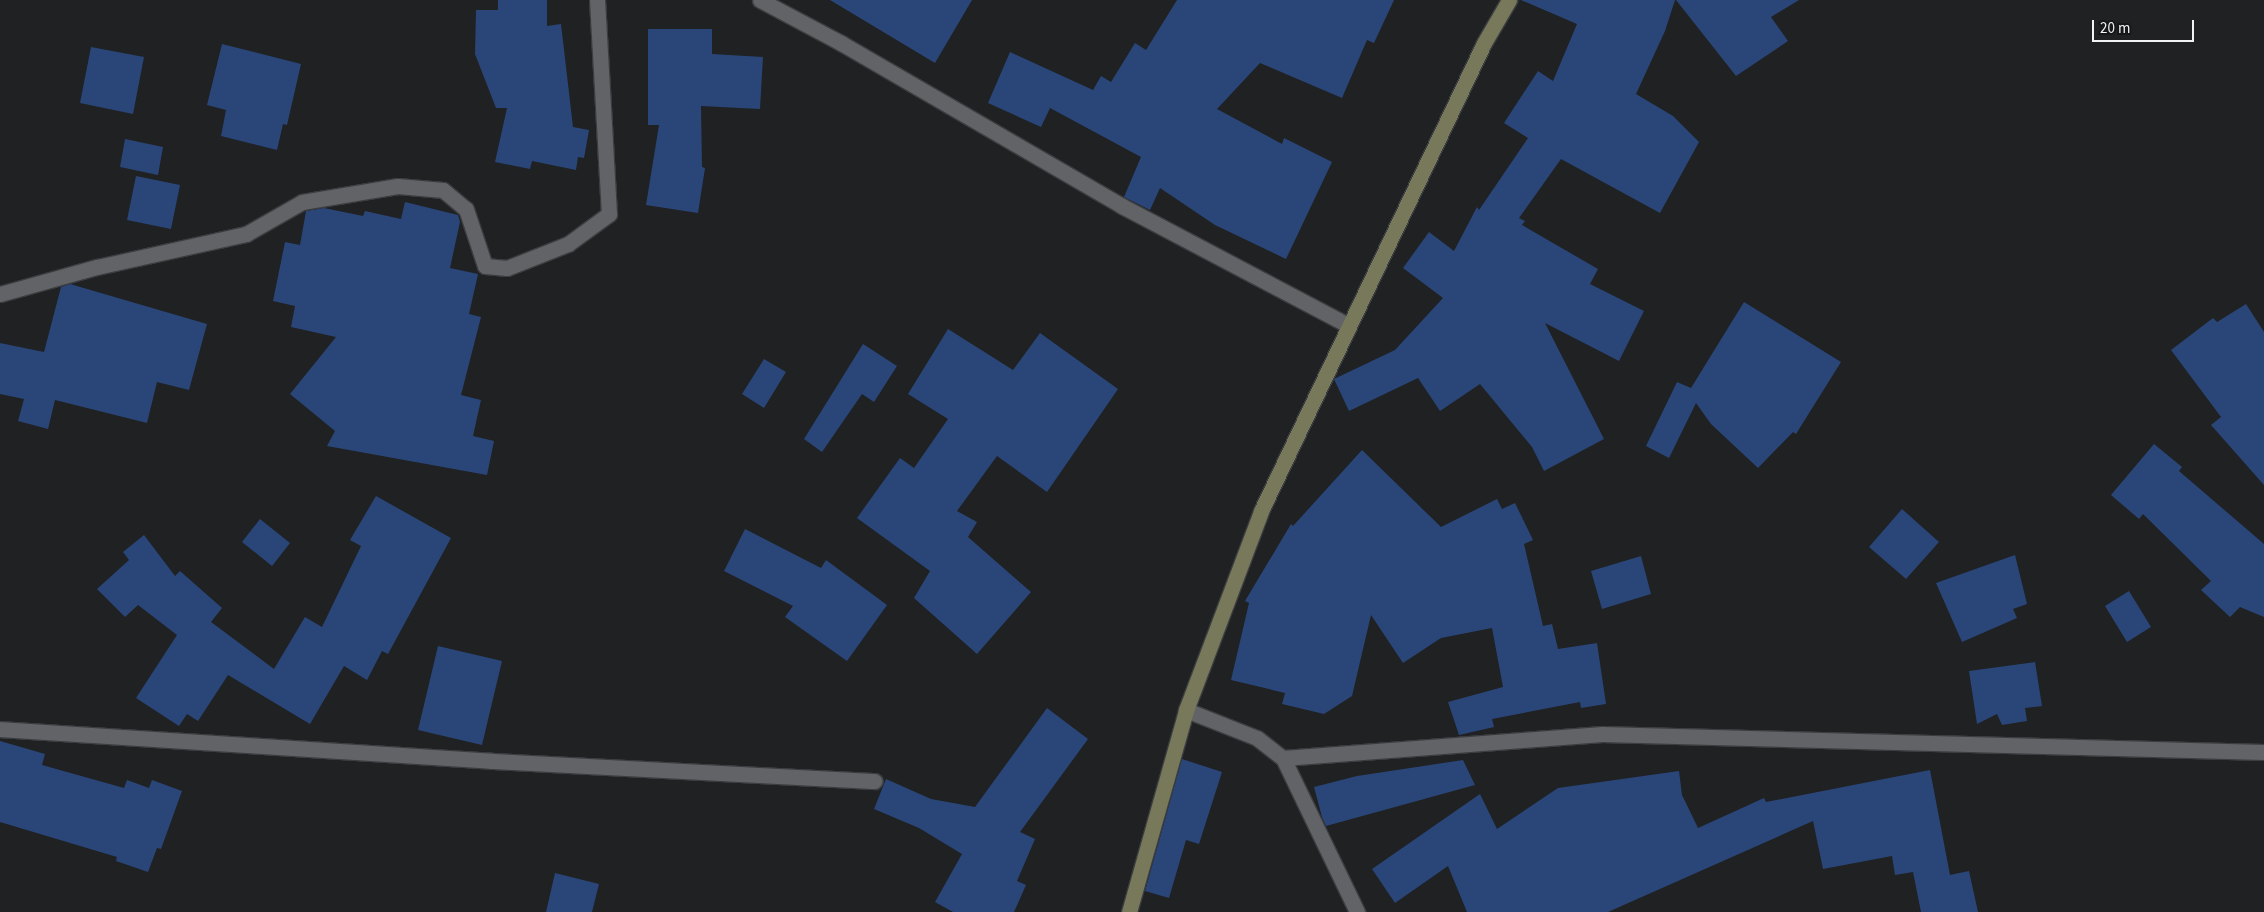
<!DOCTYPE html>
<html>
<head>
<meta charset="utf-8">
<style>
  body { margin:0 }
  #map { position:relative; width:2264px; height:912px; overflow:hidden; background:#1f2123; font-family:"Source Sans 3",sans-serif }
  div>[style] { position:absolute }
  .building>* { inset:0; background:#2a4678 }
  .roads { filter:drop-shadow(1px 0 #3c3d40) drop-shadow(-1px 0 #3c3d40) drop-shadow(0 1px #3c3d40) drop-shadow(0 -1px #3c3d40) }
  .minor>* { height:15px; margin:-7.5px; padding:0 7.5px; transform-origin:7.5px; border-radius:7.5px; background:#616366 }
  .secondary>* { height:15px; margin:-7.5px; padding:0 7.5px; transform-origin:7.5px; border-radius:7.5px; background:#77795a }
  span { translate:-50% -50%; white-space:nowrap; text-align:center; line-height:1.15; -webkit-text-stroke:5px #16171a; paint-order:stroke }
  .scale { position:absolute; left:2092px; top:20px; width:102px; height:22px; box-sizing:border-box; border:2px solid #f2f3f5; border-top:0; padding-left:6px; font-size:15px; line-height:18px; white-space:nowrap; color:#f2f3f5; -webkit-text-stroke:4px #16171a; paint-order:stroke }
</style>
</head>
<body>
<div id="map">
  <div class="building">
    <i style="clip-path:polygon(498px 0,547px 0,547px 26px,561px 24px,573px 127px,589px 130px,584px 158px,578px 157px,576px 170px,532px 161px,530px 169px,495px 162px,507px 108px,496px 108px,475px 54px,476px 10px,498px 10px)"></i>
    <i style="clip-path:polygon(830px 0,972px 0,935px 63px)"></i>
    <i style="clip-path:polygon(1177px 0,1394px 0,1374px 43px,1367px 40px,1342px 98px,1260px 63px,1217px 109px,1282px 144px,1284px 138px,1332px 162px,1286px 259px,1215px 225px,1160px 188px,1150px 210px,1124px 197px,1141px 157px,1050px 108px,1041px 127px,988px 103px,1010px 52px,1093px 90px,1101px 76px,1111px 82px,1135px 43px,1146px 50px)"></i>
    <i style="clip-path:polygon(1521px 0,1675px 0,1665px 31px,1636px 94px,1673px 116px,1699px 142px,1660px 213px,1561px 159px,1519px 218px,1525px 221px,1522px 225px,1598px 269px,1590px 284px,1644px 311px,1619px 361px,1545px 323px,1604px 439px,1544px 471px,1532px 447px,1480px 384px,1440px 411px,1418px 378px,1349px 411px,1334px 379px,1395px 350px,1443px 298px,1403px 268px,1429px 232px,1454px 251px,1477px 207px,1479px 210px,1528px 138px,1504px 123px,1538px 71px,1553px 81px,1577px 24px)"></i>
    <i style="clip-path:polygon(1676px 0,1799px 0,1771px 17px,1788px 41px,1736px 76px)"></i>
    <i style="clip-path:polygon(648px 29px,712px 29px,712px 54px,763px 57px,760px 109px,701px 106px,702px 167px,705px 168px,698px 213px,646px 205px,659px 125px,648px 125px)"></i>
    <i style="clip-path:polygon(222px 44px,301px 64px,287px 125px,283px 124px,277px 150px,221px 136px,226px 110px,207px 105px)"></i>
    <i style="clip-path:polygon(91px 47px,144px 57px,133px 114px,80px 103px)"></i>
    <i style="clip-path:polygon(125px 139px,163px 147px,158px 175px,120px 167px)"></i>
    <i style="clip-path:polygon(136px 176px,180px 185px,171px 229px,127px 220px)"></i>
    <i style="clip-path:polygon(405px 202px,458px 215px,460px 222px,450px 268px,478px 274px,469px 314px,481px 317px,461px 395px,481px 400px,473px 436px,494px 441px,487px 475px,327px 446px,335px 431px,290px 394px,336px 337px,291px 327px,295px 306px,273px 301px,285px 242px,300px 245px,306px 211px,324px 208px,363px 216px,365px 211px,401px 219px)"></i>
    <i style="clip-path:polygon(70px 284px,207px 324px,189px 390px,157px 382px,147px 423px,55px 400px,48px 429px,18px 421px,24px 399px,0 394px,0 343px,44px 352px,61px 287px)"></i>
    <i style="clip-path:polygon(1744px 302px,1841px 362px,1796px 434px,1793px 432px,1758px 468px,1711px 424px,1696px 403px,1669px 458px,1646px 446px,1677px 382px,1691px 388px)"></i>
    <i style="clip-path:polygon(2246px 304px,2264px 332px,2264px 485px,2211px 425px,2221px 417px,2171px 350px,2213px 318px,2217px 322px)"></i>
    <i style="clip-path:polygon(948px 329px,1013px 370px,1040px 333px,1118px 389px,1047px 492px,997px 456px,957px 511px,977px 522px,968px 537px,1031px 592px,977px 654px,914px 598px,930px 571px,857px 518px,900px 458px,914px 468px,948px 419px,908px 394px)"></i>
    <i style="clip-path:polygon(863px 344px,897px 366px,874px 402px,862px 394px,822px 452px,804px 439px)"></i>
    <i style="clip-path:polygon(764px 359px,786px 372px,764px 408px,742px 394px)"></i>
    <i style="clip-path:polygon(2154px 444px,2182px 467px,2179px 471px,2264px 544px,2264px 617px,2240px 607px,2230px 617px,2201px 590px,2211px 581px,2143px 514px,2139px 519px,2111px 495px)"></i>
    <i style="clip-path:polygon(1362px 450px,1441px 527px,1497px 499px,1502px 509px,1515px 503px,1533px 540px,1524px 544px,1543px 626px,1552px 624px,1558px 649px,1597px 643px,1606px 704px,1581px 708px,1580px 702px,1492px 719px,1494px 727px,1459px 735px,1448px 702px,1503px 687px,1492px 628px,1441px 638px,1403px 663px,1371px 615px,1352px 696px,1324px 714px,1282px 704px,1285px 693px,1231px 680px,1249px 603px,1245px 601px,1291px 524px,1293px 526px)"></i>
    <i style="clip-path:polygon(376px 496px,451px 538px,388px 654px,382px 651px,367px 680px,344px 666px,310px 724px,228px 675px,198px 721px,187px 714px,179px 726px,136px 698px,177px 635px,138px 605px,125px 617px,97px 589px,129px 560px,123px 552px,144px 535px,175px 576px,180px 571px,222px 608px,211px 622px,274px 669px,305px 617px,322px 627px,361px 546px,350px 540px)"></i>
    <i style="clip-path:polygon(1902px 509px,1939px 542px,1906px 579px,1869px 547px)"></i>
    <i style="clip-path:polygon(260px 519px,290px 543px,272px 566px,242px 542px)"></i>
    <i style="clip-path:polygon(745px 529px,821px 568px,826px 560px,887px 605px,847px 661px,785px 617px,793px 606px,724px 571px)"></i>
    <i style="clip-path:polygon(2015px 555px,2027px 604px,2013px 609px,2017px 618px,1962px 642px,1936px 583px)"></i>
    <i style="clip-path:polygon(1641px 556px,1651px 594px,1602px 609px,1591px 571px)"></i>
    <i style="clip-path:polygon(2129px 591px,2151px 627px,2127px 642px,2105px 606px)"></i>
    <i style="clip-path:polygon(438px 646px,502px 661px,482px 745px,418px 730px)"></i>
    <i style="clip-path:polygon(2035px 662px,2042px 706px,2025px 708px,2027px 721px,2002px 725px,1997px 714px,1977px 724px,1969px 671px)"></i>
    <i style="clip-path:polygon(1047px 708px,1088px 739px,1020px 832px,1035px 839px,1017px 881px,1026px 885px,1014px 912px,953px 912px,935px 902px,962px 854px,919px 828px,874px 809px,886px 779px,931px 799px,975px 807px)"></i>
    <i style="clip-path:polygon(0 741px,45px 754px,42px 765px,124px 788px,127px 780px,149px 788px,152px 780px,182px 791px,161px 849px,157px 848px,148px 872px,116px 861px,117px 857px,0 822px)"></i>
    <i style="clip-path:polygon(1182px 759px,1222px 772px,1199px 844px,1186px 840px,1169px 898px,1145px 891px)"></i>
    <i style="clip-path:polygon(1463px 760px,1475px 785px,1326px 826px,1322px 817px,1314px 787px,1357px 776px)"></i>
    <i style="clip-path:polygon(1930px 770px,1950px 875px,1969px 871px,1978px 912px,1921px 912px,1913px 872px,1895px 875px,1892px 856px,1823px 869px,1813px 821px,1608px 912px,1467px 912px,1448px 866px,1395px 903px,1372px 869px,1480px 794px,1497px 829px,1558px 788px,1679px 771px,1682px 795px,1698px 828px,1764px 798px,1766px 802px)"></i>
    <i style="clip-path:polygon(555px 873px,599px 884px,592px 912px,546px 912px)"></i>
  </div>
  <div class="roads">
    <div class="minor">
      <i style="left:760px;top:0;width:92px;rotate:28deg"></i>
      <i style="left:841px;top:43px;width:325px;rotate:30.1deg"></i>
      <i style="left:1122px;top:206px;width:255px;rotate:27.8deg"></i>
      <i style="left:0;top:294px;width:101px;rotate:-15.6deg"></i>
      <i style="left:97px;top:267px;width:153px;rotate:-12.5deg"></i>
      <i style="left:246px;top:234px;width:64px;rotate:-29.7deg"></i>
      <i style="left:302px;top:202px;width:97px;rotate:-9.5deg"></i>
      <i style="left:398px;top:186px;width:45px;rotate:5.1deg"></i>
      <i style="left:443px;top:190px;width:30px;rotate:40deg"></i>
      <i style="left:466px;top:209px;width:60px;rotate:71.6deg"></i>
      <i style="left:485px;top:266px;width:22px;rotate:5deg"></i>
      <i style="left:507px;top:268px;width:66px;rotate:-21.5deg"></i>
      <i style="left:568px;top:244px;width:51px;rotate:-36.2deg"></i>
      <i style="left:609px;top:214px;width:214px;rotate:-93.2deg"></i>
      <i style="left:1186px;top:710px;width:76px;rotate:21.5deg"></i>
      <i style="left:1257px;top:738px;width:33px;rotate:38deg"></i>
      <i style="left:1283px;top:758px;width:171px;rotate:64.3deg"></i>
      <i style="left:0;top:729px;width:492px;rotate:3.7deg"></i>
      <i style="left:491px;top:761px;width:384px;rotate:3deg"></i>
      <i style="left:1283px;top:758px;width:320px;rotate:-4.3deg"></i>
      <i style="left:1602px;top:734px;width:662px;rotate:1.56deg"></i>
    </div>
    <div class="secondary">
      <i style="left:1129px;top:912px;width:210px;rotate:-74.2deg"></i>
      <i style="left:1186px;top:710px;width:213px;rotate:-69.3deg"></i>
      <i style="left:1261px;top:511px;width:518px;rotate:-64.52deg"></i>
      <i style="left:1484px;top:43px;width:50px;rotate:-59.8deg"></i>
    </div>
  </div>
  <div class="scale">20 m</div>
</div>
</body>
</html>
